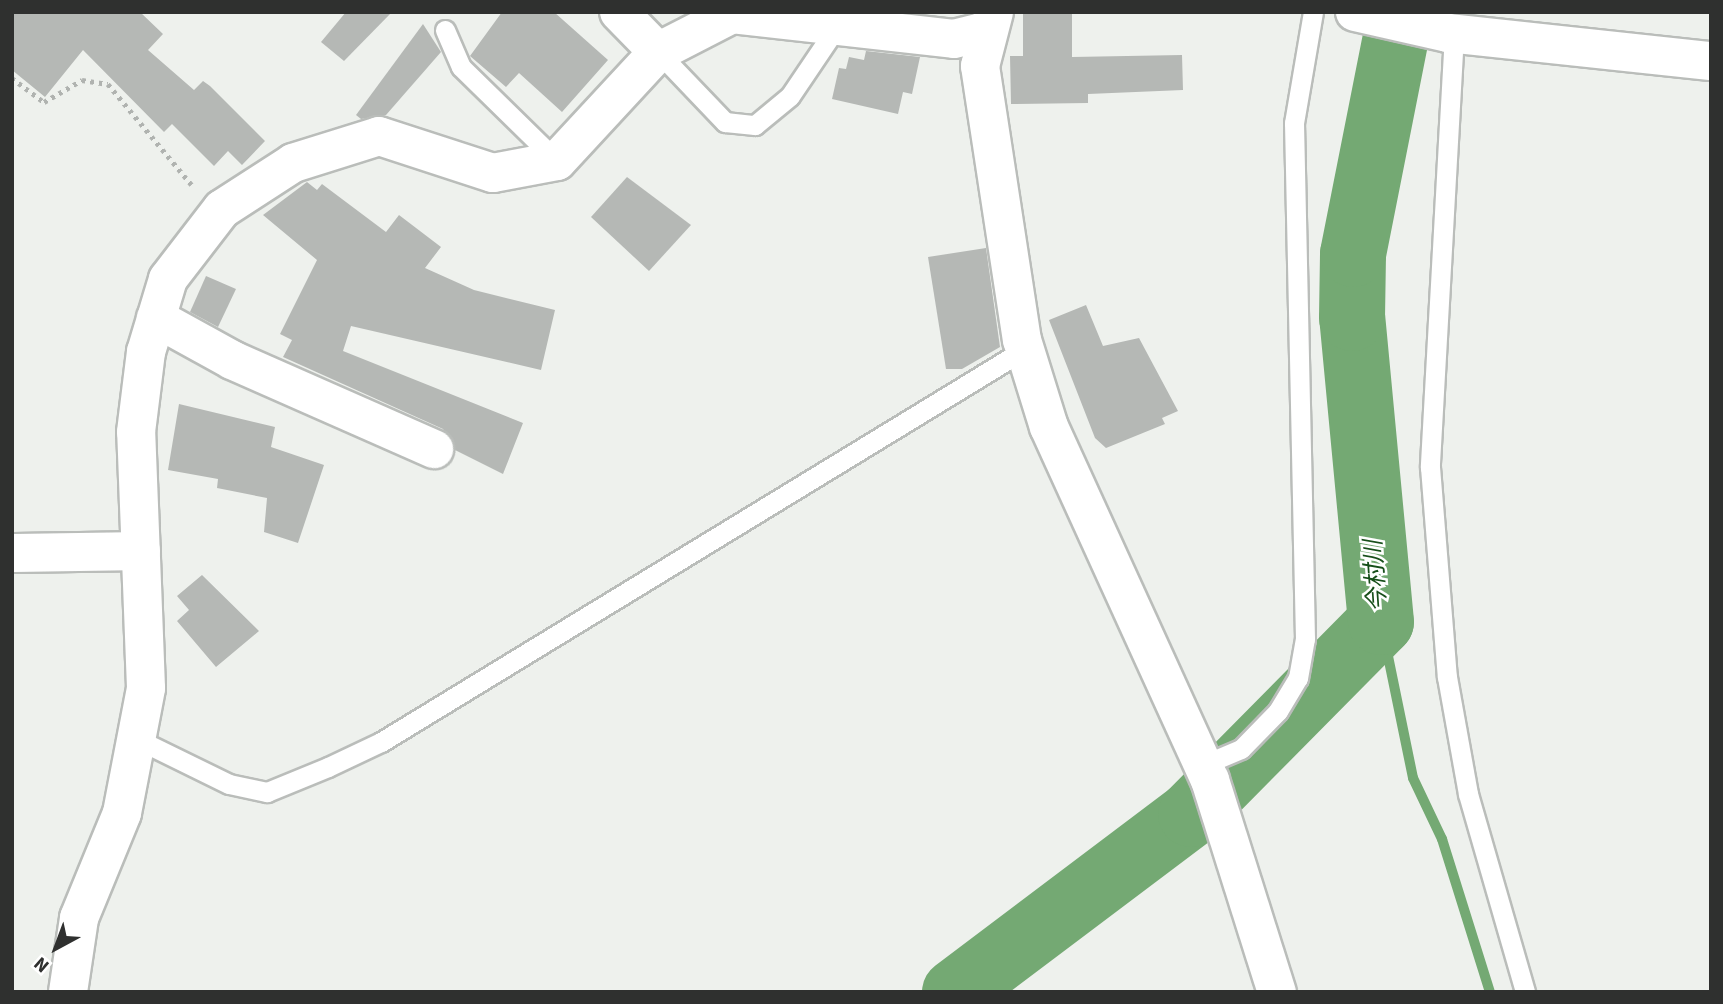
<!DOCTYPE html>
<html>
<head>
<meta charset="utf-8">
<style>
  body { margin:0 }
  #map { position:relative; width:1723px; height:1004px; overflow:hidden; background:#eef1ed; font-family:"Source Sans 3","Noto Sans JP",sans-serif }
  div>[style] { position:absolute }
  .stream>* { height:10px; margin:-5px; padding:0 5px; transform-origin:5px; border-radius:5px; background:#74a973 }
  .river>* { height:66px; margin:-33px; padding:0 33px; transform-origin:33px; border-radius:33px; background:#74a973 }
  .building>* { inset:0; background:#b5b8b5 }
  .path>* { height:4.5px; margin-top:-2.25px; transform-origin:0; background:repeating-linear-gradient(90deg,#b0b3b0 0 3.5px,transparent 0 8.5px) }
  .roads { filter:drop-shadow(2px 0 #babdba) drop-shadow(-2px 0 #babdba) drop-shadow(0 2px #babdba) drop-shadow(0 -2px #babdba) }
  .lane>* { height:19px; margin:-9.5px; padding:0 9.5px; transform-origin:9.5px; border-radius:9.5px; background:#fff }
  .street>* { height:38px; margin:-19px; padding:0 19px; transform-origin:19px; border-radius:19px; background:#fff }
  .secondary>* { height:38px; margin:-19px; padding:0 19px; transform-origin:19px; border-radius:19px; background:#fff }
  span { translate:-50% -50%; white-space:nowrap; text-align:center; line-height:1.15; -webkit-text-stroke:5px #fff; paint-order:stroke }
  .water-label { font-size:24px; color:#174f1a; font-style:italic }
  .frame { position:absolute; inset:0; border:14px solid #2f302f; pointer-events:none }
  .north { position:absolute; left:21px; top:913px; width:70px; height:70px; -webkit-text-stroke:5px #fff; paint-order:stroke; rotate:221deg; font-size:19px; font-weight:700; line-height:28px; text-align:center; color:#2f302f }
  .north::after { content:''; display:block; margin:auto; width:24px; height:32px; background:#2f302f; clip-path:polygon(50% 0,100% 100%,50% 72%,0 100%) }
</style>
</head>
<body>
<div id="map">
  <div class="stream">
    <i style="left:1381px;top:622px;width:159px;rotate:78.4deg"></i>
    <i style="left:1413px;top:778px;width:68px;rotate:64.6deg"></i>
    <i style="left:1442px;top:839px;width:160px;rotate:72.6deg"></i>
  </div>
  <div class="river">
    <i style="left:955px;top:992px;width:296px;rotate:-37deg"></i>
    <i style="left:1191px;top:814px;width:270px;rotate:-45.3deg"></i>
    <i style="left:1381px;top:622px;width:305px;rotate:-95.4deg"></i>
    <i style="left:1352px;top:318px;width:64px;rotate:-89.1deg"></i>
    <i style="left:1353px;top:254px;width:247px;rotate:-78.8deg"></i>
  </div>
  <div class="building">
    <i style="clip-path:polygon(12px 12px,140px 12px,163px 34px,148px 50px,194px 90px,203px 81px,210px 86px,265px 141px,242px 165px,228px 151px,214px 166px,172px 124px,164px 132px,83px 50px,45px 97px,12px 70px)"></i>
    <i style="clip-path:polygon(346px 12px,392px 12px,344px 61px,321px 42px)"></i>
    <i style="clip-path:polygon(502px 12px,554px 12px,608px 60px,562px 112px,519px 73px,506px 87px,470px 56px)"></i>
    <i style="clip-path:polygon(1023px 12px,1072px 12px,1072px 57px,1182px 55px,1183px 90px,1088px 94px,1088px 103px,1011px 104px,1010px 56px,1023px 56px)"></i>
    <i style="clip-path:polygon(423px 24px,441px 52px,386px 115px,361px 119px,356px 115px)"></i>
    <i style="clip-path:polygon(866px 51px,920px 57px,912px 94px,903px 92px,898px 114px,832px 99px,839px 68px,846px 69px,849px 57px,864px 60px)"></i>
    <i style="clip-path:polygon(627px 177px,691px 225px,649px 271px,591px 217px)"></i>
    <i style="clip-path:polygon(307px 182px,317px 190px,322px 184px,386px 232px,399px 215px,441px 247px,425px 268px,474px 290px,555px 310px,541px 370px,351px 326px,343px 351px,523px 423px,503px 474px,455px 450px,443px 429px,283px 357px,292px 340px,280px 334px,317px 260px,263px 215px)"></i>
    <i style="clip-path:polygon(986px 248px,1000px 347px,962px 369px,946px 369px,928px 257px)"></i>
    <i style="clip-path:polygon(206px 276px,236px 289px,218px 327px,190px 312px)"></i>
    <i style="clip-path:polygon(1086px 305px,1103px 346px,1139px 338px,1178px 411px,1162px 418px,1165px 424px,1106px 448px,1095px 438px,1049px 320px)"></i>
    <i style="clip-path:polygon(179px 404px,275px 427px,271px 447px,324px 465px,298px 543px,264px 532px,267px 498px,217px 488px,218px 479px,168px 470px)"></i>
    <i style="clip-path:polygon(202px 575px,259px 631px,216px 667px,177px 621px,189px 610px,177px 596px)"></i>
  </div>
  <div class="path">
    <i style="left:12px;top:78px;width:40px;rotate:37deg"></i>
    <i style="left:44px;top:102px;width:44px;rotate:-30.1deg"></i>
    <i style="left:82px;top:80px;width:26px;rotate:9deg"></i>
    <i style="left:108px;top:84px;width:131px;rotate:50.3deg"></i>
  </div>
  <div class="roads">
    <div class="lane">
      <i style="left:445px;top:30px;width:40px;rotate:66.6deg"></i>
      <i style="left:461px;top:67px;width:134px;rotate:44.4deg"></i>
      <i style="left:1454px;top:34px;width:434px;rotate:93.2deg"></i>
      <i style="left:1430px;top:467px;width:211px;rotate:85.4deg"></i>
      <i style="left:1447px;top:677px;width:119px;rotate:79.8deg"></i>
      <i style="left:1468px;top:794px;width:206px;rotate:73.9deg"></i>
      <i style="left:658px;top:52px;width:97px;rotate:46.3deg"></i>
      <i style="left:725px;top:122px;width:30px;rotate:6deg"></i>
      <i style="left:755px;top:125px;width:45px;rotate:-39.6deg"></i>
      <i style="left:790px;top:96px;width:89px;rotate:-56deg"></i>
      <i style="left:137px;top:739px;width:102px;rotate:26.1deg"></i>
      <i style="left:229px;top:784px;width:39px;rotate:12deg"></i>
      <i style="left:267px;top:792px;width:66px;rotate:-22.3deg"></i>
      <i style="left:328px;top:767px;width:59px;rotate:-25.3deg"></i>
      <i style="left:381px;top:742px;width:754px;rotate:-31.39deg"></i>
      <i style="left:1203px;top:765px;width:41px;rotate:-22.8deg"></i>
      <i style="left:1241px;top:749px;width:53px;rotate:-45.8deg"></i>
      <i style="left:1278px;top:711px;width:39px;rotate:-59deg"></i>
      <i style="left:1298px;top:678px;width:40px;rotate:-80deg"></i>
      <i style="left:1305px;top:639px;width:516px;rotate:-91.22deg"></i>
      <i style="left:1294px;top:123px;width:113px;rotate:-80.3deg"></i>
    </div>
    <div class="street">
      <i style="left:619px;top:12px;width:56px;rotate:45.7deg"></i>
      <i style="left:1355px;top:12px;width:95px;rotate:12.7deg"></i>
      <i style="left:1448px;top:33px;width:264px;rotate:6.1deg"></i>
      <i style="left:156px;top:318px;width:87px;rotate:28.9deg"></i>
      <i style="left:232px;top:360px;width:221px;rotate:23.8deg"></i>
      <i style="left:12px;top:553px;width:129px;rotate:-0.9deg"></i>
      <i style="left:68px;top:992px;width:75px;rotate:-81.5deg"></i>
      <i style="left:79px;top:918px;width:113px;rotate:-67.7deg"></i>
      <i style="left:122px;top:813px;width:127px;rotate:-79.1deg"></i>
      <i style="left:146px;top:688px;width:256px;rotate:-92.2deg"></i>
      <i style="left:136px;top:432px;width:81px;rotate:-82.9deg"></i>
      <i style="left:146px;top:352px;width:76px;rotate:-73.2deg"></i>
      <i style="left:168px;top:279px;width:88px;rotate:-52.4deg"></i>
      <i style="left:222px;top:209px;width:85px;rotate:-32.9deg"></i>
      <i style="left:293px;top:163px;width:90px;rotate:-17.4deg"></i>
      <i style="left:379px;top:136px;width:120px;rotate:18deg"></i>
      <i style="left:493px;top:173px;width:65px;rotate:-10.6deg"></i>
      <i style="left:557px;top:161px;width:149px;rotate:-47.2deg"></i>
      <i style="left:658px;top:52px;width:83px;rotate:-27.2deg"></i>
      <i style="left:732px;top:14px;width:223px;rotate:6.4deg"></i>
      <i style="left:954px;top:39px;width:32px;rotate:-14deg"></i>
    </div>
    <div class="secondary">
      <i style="left:994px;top:12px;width:56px;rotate:104.5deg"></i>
      <i style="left:980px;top:66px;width:277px;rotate:81.3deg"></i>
      <i style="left:1022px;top:340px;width:91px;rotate:72.8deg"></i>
      <i style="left:1049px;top:427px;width:388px;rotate:65.5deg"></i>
      <i style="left:1210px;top:780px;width:222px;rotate:72.5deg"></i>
    </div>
  </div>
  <div class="water-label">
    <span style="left:1376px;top:576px;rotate:-94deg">今村川</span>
  </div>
  <div class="frame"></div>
  <div class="north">N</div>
</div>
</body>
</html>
